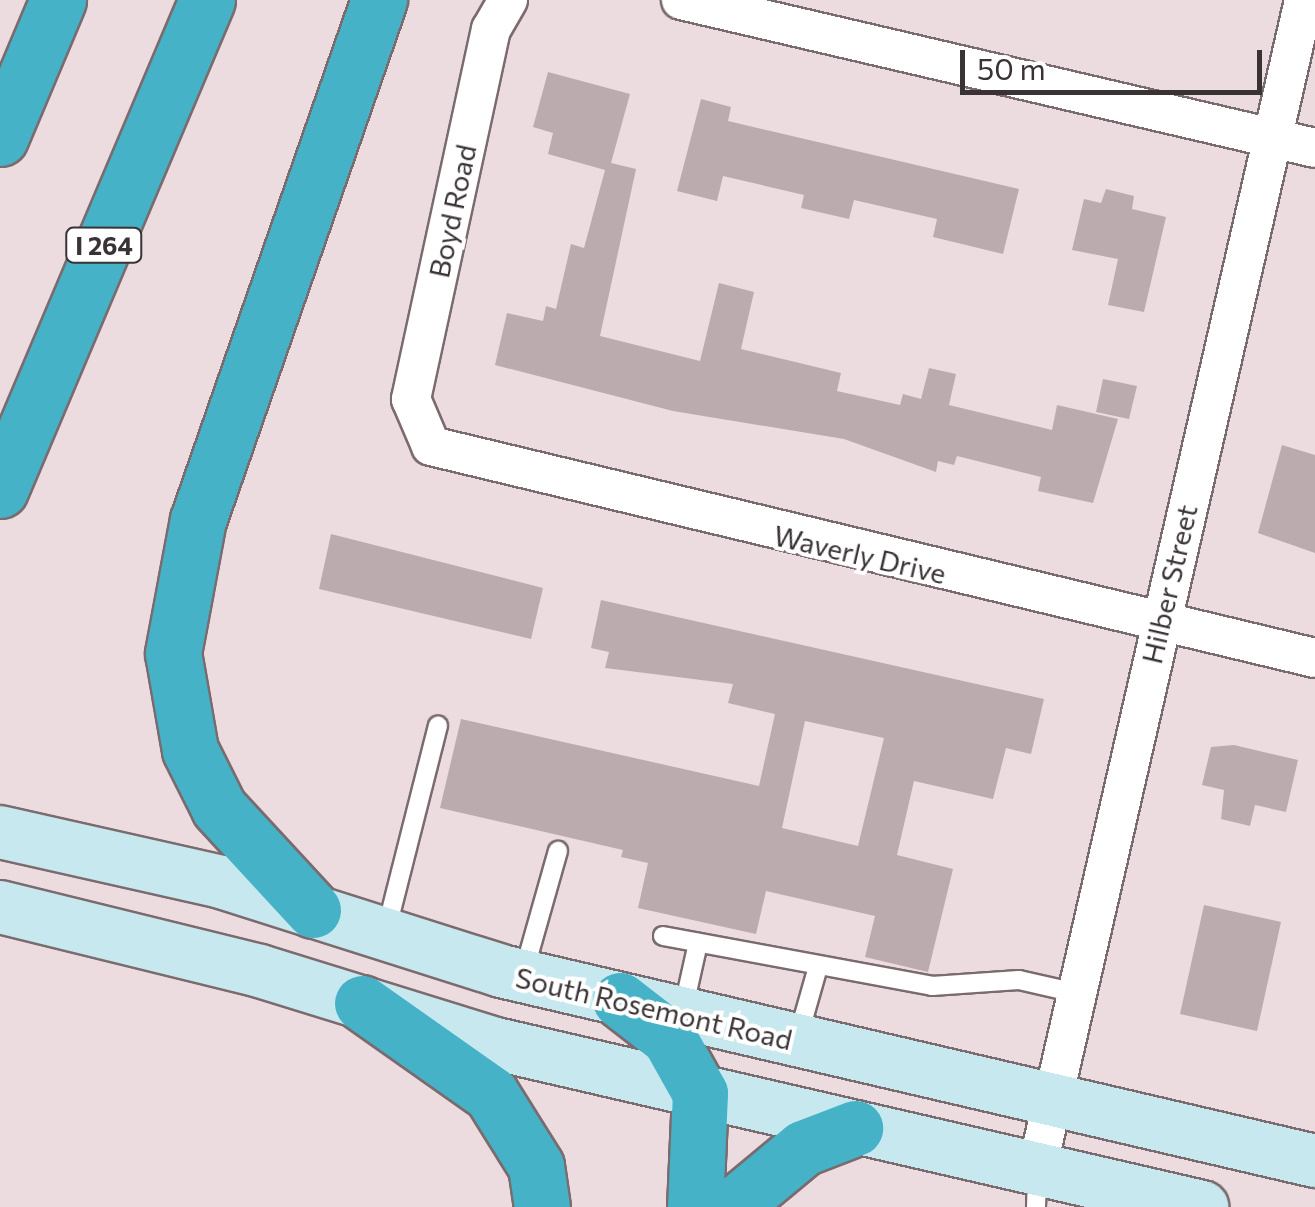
<!DOCTYPE html>
<html>
<head>
<meta charset="utf-8">
<style>
  body { margin:0 }
  #map { position:relative; width:1315px; height:1207px; overflow:hidden; background:#eddcdf; font-family:Commissioner,sans-serif }
  div>[style] { position:absolute }
  .building>* { inset:0; background:#bbabae }
  .roads { filter:drop-shadow(2px 0 #7a6b6e) drop-shadow(-2px 0 #7a6b6e) drop-shadow(0 2px #7a6b6e) drop-shadow(0 -2px #7a6b6e) }
  .service>* { height:18px; margin:-9px; padding:0 9px; transform-origin:9px; border-radius:9px; background:#fff }
  .minor>* { height:38px; margin:-19px; padding:0 19px; transform-origin:19px; border-radius:19px; background:#fff }
  .secondary>* { height:52px; margin:-26px; padding:0 26px; transform-origin:26px; border-radius:26px; background:#c7e8ee }
  .motorway>* { height:55px; margin:-27.5px; padding:0 27.5px; transform-origin:27.5px; border-radius:27.5px; background:#45b2c7 }
  span { translate:-50% -50%; white-space:nowrap; text-align:center; line-height:1.15; -webkit-text-stroke:8px #fff; paint-order:stroke }
  .shield-label span { padding:2px 8px; background:#fff; border:2px solid; border-radius:8px; -webkit-text-stroke-width:0 }
  .shield-label { font-size:25px; color:#3a3335; font-weight:700 }
  .street-label { font-size:28px; color:#3a3335 }
  .scale { position:absolute; left:960px; top:50px; width:302px; height:45px; box-sizing:border-box; border:5px solid #3a3335; border-top:0; padding-left:12px; font-size:30px; line-height:35px; white-space:nowrap; color:#3a3335; -webkit-text-stroke:8px #fff; paint-order:stroke }
</style>
</head>
<body>
<div id="map">
  <div class="building">
    <i style="clip-path:polygon(548px 72px,630px 94px,611px 163px,636px 169px,600px 336px,700px 361px,719px 283px,754px 292px,741px 349px,841px 373px,837px 391px,900px 405px,903px 394px,921px 399px,929px 368px,956px 374px,949px 405px,1052px 430px,1057px 405px,1118px 419px,1093px 503px,1038px 491px,1041px 477px,957px 456px,954px 465px,938px 461px,936px 472px,844px 439px,673px 411px,495px 365px,507px 313px,543px 321px,546px 306px,556px 309px,571px 244px,584px 248px,605px 170px,548px 154px,553px 133px,533px 127px)"></i>
    <i style="clip-path:polygon(701px 99px,731px 107px,728px 121px,1019px 189px,1003px 254px,933px 237px,937px 219px,854px 200px,849px 219px,801px 208px,804px 195px,723px 176px,717px 201px,677px 191px)"></i>
    <i style="clip-path:polygon(1106px 189px,1134px 196px,1132px 209px,1166px 217px,1144px 312px,1108px 305px,1118px 259px,1072px 250px,1084px 199px,1101px 203px)"></i>
    <i style="clip-path:polygon(1103px 379px,1137px 386px,1129px 419px,1096px 412px)"></i>
    <i style="clip-path:polygon(1282px 445px,1315px 455px,1315px 553px,1258px 533px)"></i>
    <i style="clip-path:polygon(331px 534px,543px 588px,531px 639px,319px 589px)"></i>
    <i style="clip-path:polygon(evenodd,601px 600px,1044px 699px,1031px 754px,1006px 748px,993px 799px,914px 781px,897px 855px,953px 869px,928px 972px,865px 957px,875px 916px,766px 891px,756px 934px,638px 908px,648px 863px,621px 857px,623px 850px,440px 808px,461px 719px,759px 786px,775px 714px,728px 703px,733px 684px,605px 668px,609px 652px,591px 648px,601px 600px,805px 721px,884px 738px,858px 846px,782px 828px,805px 721px)"></i>
    <i style="clip-path:polygon(1234px 745px,1298px 760px,1286px 812px,1255px 805px,1250px 826px,1221px 819px,1224px 790px,1202px 785px,1211px 747px)"></i>
    <i style="clip-path:polygon(1204px 905px,1281px 922px,1257px 1031px,1180px 1014px)"></i>
  </div>
  <div class="roads">
    <div class="service">
      <i style="left:386px;top:931px;width:212px;rotate:-75.8deg"></i>
      <i style="left:663px;top:936px;width:274px;rotate:10.5deg"></i>
      <i style="left:932px;top:986px;width:87px;rotate:-3.9deg"></i>
      <i style="left:1019px;top:980px;width:58px;rotate:12.8deg"></i>
      <i style="left:524px;top:971px;width:125px;rotate:-74.2deg"></i>
      <i style="left:683px;top:1010px;width:69px;rotate:-77.4deg"></i>
      <i style="left:798px;top:1037px;width:73px;rotate:-74.1deg"></i>
      <i style="left:1036px;top:1207px;width:32px;rotate:-88deg"></i>
    </div>
    <div class="minor">
      <i style="left:508px;top:0;width:34px;rotate:120deg"></i>
      <i style="left:491px;top:29px;width:379px;rotate:102.2deg"></i>
      <i style="left:411px;top:399px;width:51px;rotate:66.9deg"></i>
      <i style="left:431px;top:446px;width:909px;rotate:13.49deg"></i>
      <i style="left:681px;top:0;width:651px;rotate:13.14deg"></i>
      <i style="left:1037px;top:1169px;width:1199px;rotate:-77.13deg"></i>
    </div>
    <div class="secondary">
      <i style="left:0;top:832px;width:227px;rotate:12.7deg"></i>
      <i style="left:221px;top:882px;width:294px;rotate:17.6deg"></i>
      <i style="left:501px;top:971px;width:836px;rotate:13.14deg"></i>
      <i style="left:0;top:907px;width:268px;rotate:13.8deg"></i>
      <i style="left:260px;top:971px;width:247px;rotate:17.2deg"></i>
      <i style="left:496px;top:1044px;width:725px;rotate:13deg"></i>
    </div>
    <div class="motorway">
      <i style="left:0;top:138px;width:150px;rotate:-67.2deg"></i>
      <i style="left:0;top:490px;width:532px;rotate:-67.1deg"></i>
      <i style="left:313px;top:910px;width:139px;rotate:-132.7deg"></i>
      <i style="left:219px;top:808px;width:65px;rotate:-116.6deg"></i>
      <i style="left:190px;top:750px;width:98px;rotate:-99.9deg"></i>
      <i style="left:173px;top:653px;width:135px;rotate:-79.4deg"></i>
      <i style="left:198px;top:520px;width:551px;rotate:-70.81deg"></i>
      <i style="left:620px;top:1000px;width:62px;rotate:37.8deg"></i>
      <i style="left:669px;top:1038px;width:63px;rotate:60.6deg"></i>
      <i style="left:700px;top:1093px;width:114px;rotate:92.5deg"></i>
      <i style="left:362px;top:1003px;width:158px;rotate:35.2deg"></i>
      <i style="left:491px;top:1094px;width:85px;rotate:58deg"></i>
      <i style="left:536px;top:1166px;width:41px;rotate:81.7deg"></i>
      <i style="left:732px;top:1207px;width:92px;rotate:-39.7deg"></i>
      <i style="left:803px;top:1148px;width:56px;rotate:-21deg"></i>
    </div>
  </div>
  <div class="shield-label">
    <span style="left:104px;top:245px">I 264</span>
  </div>
  <div class="street-label">
    <span style="left:452px;top:211px;rotate:-78deg">Boyd Road</span>
    <span style="left:860px;top:554px;rotate:13deg">Waverly Drive</span>
    <span style="left:1169px;top:584px;rotate:-77deg">Hilber Street</span>
    <span style="left:654px;top:1008px;rotate:13deg">South Rosemont Road</span>
  </div>
  <div class="scale">50 m</div>
</div>
</body>
</html>
